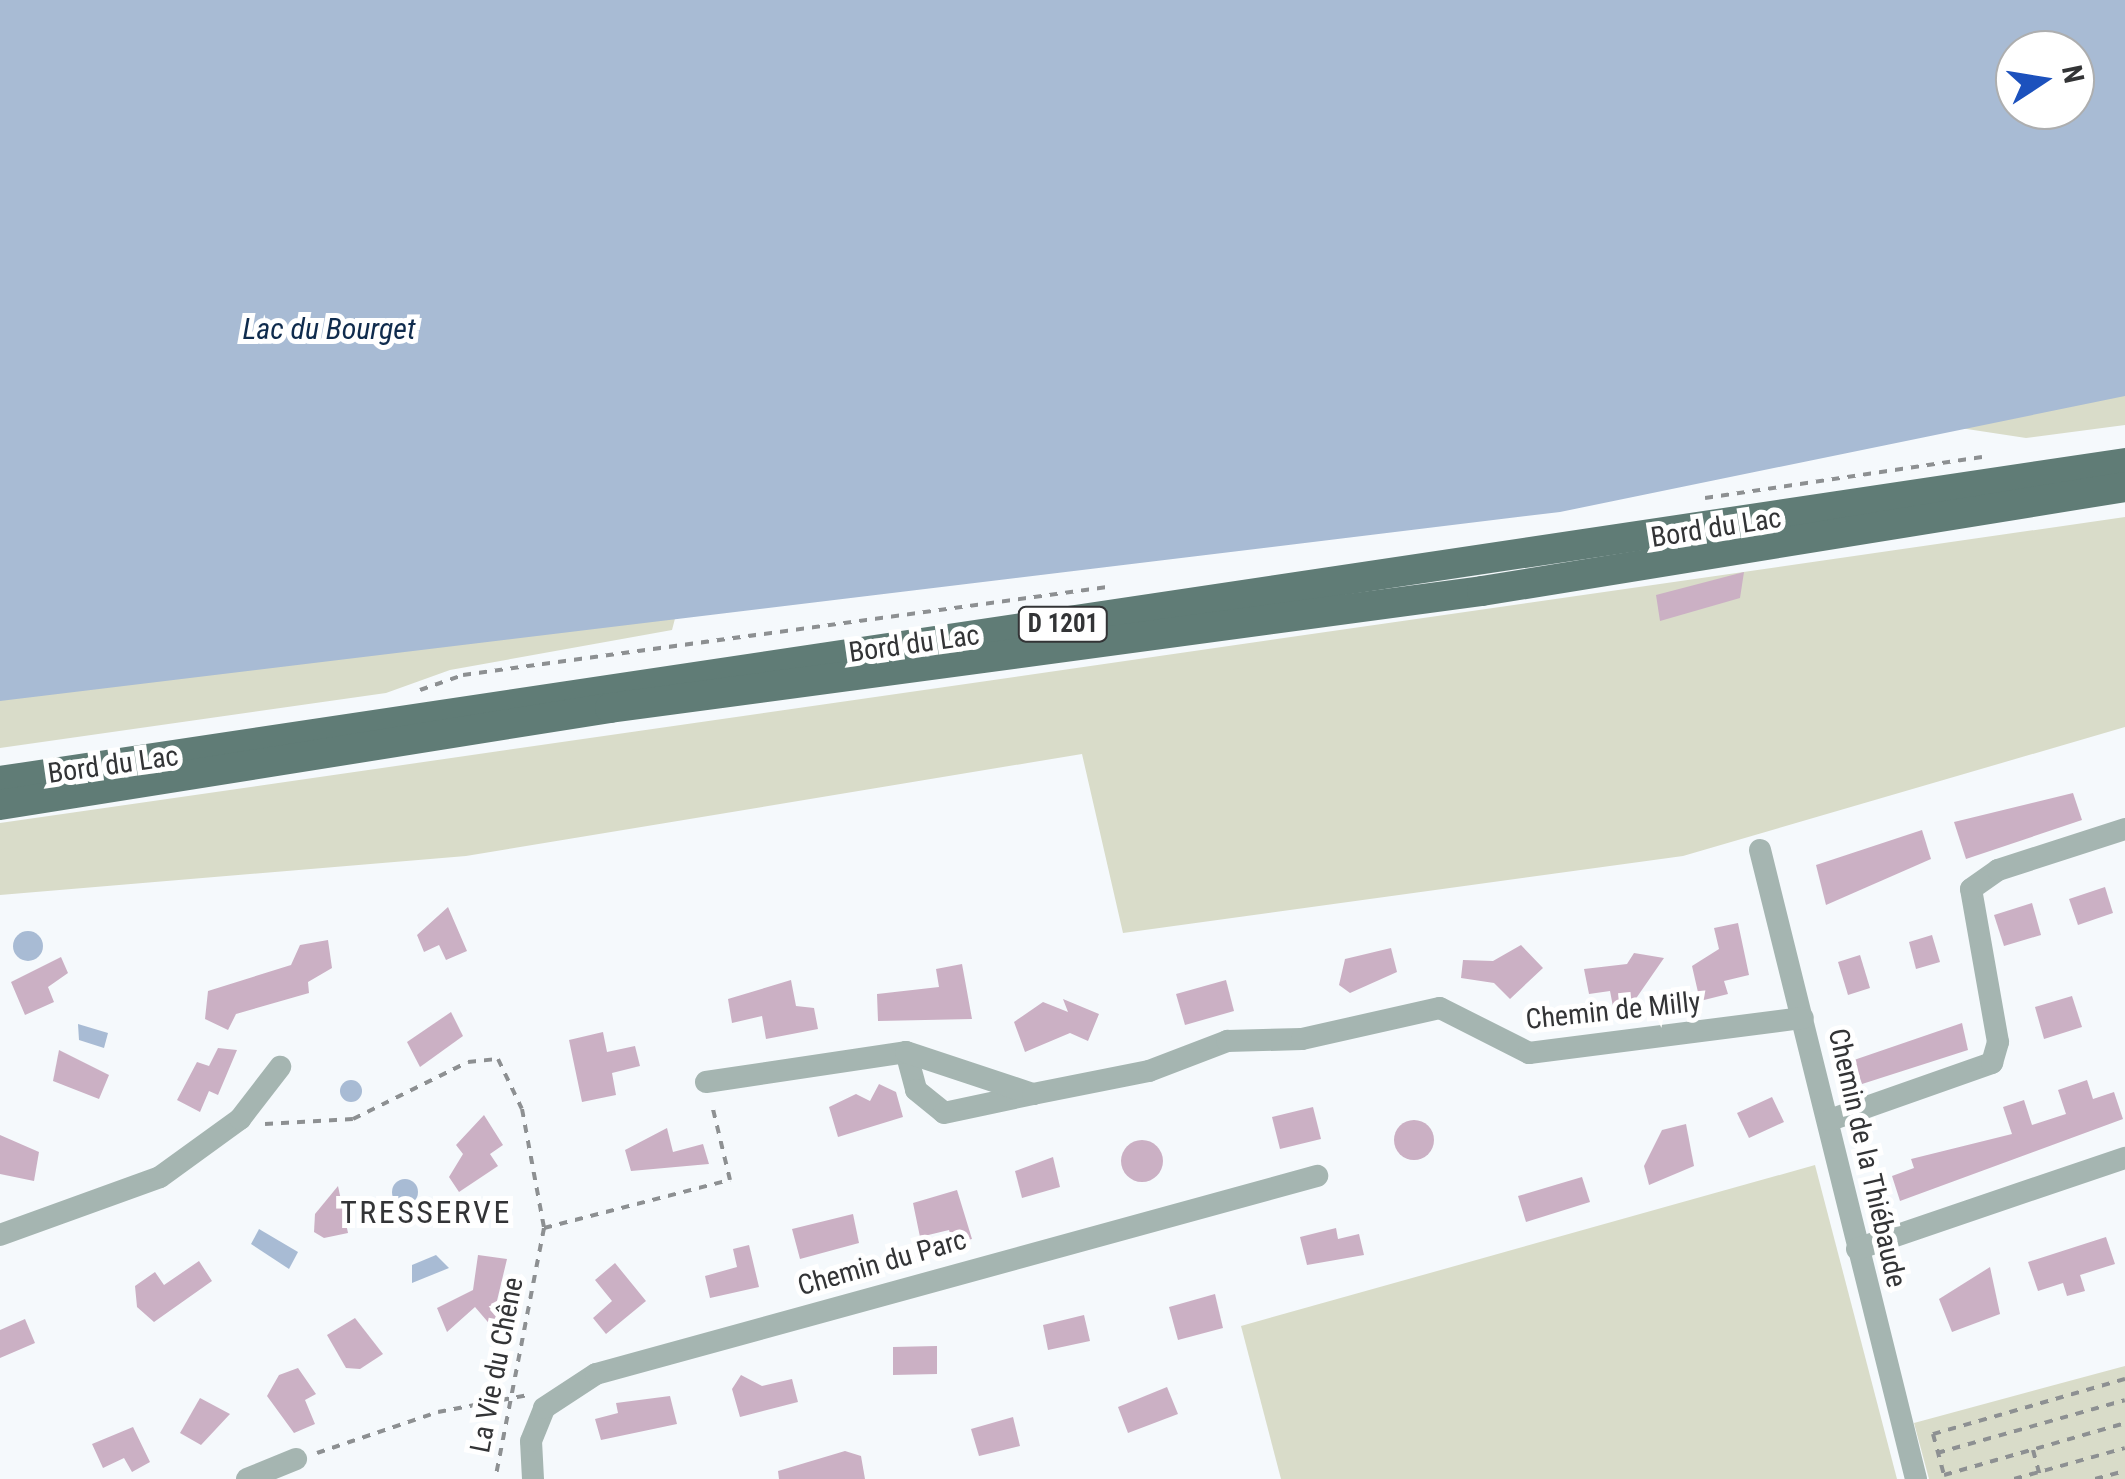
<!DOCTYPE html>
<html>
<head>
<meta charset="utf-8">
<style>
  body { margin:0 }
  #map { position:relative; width:2125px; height:1479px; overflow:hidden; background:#f5f9fc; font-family:"Roboto Condensed",sans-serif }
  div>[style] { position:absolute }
  .green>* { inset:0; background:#d9dcc9 }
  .water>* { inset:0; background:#a8bbd4 }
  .round { border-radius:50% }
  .building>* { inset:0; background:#cbb0c4 }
  .path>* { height:4px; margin-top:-2px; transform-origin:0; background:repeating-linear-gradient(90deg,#8d9092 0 8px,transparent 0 16px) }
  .street>* { height:22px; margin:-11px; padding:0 11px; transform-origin:11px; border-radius:11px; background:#a5b5b1 }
  .primary>* { height:30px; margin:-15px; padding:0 15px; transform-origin:15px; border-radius:15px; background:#607c76 }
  span { translate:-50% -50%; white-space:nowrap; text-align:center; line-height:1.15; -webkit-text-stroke:10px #fff; paint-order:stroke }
  .shield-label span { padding:2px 8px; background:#fff; border:2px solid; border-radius:8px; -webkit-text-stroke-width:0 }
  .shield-label { font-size:25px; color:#333436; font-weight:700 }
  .street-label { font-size:28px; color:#333436 }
  .water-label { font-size:30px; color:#0f2b4d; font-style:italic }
  .quarter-label { font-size:32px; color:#333436; letter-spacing:2.5px }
  .north { position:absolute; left:1995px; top:30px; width:100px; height:100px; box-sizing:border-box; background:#fff; border:2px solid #adaeaf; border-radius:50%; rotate:78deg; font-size:28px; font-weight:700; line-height:40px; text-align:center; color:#333436 }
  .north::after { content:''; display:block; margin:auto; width:35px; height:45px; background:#1c51bd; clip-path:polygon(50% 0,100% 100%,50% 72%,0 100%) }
</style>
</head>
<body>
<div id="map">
  <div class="green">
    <i style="clip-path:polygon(2125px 343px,2125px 425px,2026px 438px,1934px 424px)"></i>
    <i style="clip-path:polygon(2125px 517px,2125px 727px,1683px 856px,1123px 933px,1082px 754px,466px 856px,0 895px,0 823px)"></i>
    <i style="clip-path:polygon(0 554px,683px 588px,672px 630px,450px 670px,386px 693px,0 748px)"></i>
    <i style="clip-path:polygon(1815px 1165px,1897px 1479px,1281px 1479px,1241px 1326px)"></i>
    <i style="clip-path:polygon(2125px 1366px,2125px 1479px,1929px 1479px,1914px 1423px)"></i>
  </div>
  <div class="water">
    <i style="clip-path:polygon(evenodd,0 0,2125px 0,2125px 396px,1560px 512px,0 701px,0 0,2015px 50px,2075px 50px,2075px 110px,2015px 110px,2015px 50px)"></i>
    <i class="round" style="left:13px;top:931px;width:30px;height:30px"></i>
    <i style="clip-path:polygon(78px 1024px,108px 1033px,104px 1048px,79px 1040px)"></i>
    <i class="round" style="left:340px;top:1080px;width:22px;height:22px"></i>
    <i class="round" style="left:392px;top:1179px;width:26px;height:26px"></i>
    <i style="clip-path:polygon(259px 1229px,298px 1252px,289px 1269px,251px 1244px)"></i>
    <i style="clip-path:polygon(436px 1255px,449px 1268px,412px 1283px,412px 1265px)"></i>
  </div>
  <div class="building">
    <i style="clip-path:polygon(1744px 572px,1740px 598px,1660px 621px,1656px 595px)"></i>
    <i style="clip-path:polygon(2073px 793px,2082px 820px,1966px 859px,1954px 822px)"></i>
    <i style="clip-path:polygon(1922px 830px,1931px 859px,1826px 905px,1816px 865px)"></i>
    <i style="clip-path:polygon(2105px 887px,2113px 913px,2078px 925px,2069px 899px)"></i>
    <i style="clip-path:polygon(2032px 903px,2041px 935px,2004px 946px,1994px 915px)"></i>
    <i style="clip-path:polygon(448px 907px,467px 951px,446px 960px,439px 945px,424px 952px,417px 935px)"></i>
    <i style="clip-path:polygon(1738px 923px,1749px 975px,1724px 981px,1728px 994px,1700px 1001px,1692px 966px,1719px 949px,1714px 928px)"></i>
    <i style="clip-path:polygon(1932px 935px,1940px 962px,1916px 969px,1909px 942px)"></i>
    <i style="clip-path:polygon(328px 940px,332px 968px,308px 982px,309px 993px,236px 1014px,228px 1030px,205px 1019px,208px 991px,291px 965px,300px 945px)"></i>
    <i style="clip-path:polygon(1521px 945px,1543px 968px,1510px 999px,1494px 983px,1461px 978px,1463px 960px,1493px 961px)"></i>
    <i style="clip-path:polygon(1391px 948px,1397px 972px,1350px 993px,1339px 985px,1345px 959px)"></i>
    <i style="clip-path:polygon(1634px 953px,1664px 958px,1628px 1010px,1614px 1012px,1610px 991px,1589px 994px,1584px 969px,1627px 964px)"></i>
    <i style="clip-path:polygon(1860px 955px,1870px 988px,1848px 995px,1838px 962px)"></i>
    <i style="clip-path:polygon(61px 957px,68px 973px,48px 987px,54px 1002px,25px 1015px,11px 982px)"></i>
    <i style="clip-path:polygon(962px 964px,972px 1019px,878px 1021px,877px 994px,939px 987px,936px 969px)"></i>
    <i style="clip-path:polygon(791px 980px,796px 1006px,814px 1008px,818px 1029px,766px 1039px,762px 1016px,732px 1023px,728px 999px)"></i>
    <i style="clip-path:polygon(1226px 980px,1234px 1011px,1185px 1025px,1176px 994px)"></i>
    <i style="clip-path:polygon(2072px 996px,2082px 1027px,2044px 1039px,2035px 1007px)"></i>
    <i style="clip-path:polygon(1063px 999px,1099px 1014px,1088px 1041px,1070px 1033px,1025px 1052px,1014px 1022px,1043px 1002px,1068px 1012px)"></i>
    <i style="clip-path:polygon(451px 1012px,463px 1036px,420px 1067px,407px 1042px)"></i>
    <i style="clip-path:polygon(1962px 1023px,1968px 1050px,1862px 1084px,1854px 1060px)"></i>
    <i style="clip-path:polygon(603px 1032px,607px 1052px,635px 1046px,640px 1066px,612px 1073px,616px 1095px,582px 1102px,569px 1040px)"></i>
    <i style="clip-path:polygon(218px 1048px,237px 1050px,218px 1095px,209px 1091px,200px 1112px,177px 1100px,197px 1062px,209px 1066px)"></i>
    <i style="clip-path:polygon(59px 1050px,109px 1075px,99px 1099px,53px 1081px)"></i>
    <i style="clip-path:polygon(2087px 1080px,2093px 1099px,2114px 1092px,2123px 1119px,1900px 1201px,1892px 1176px,1914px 1168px,1911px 1159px,2012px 1134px,2003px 1107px,2024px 1100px,2032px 1125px,2066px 1114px,2058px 1090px)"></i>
    <i style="clip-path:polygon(879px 1084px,896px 1092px,903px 1117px,838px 1137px,829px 1107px,856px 1094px,870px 1101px)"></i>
    <i style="clip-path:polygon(1772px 1097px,1784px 1122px,1749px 1138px,1737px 1113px)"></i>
    <i style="clip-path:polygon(1313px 1107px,1321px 1139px,1280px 1149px,1272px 1117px)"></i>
    <i style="clip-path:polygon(484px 1115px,503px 1145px,490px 1154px,498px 1166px,459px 1192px,449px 1177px,463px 1154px,456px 1145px)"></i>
    <i class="round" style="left:1394px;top:1120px;width:40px;height:40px"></i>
    <i style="clip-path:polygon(1686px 1124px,1694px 1166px,1649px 1185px,1644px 1166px,1662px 1130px)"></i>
    <i style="clip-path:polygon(667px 1128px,673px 1152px,703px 1144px,709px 1164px,631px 1171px,625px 1150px)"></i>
    <i style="clip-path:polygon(0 1135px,39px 1152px,34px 1181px,0 1174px)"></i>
    <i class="round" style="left:1121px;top:1140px;width:42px;height:42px"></i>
    <i style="clip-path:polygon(1053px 1157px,1060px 1187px,1022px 1198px,1015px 1171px)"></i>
    <i style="clip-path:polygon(1582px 1177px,1590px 1202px,1526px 1222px,1518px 1196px)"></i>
    <i style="clip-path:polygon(338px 1186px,348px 1233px,324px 1238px,314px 1232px,315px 1214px)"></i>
    <i style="clip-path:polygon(957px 1190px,972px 1239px,953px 1243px,949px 1230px,920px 1237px,913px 1203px)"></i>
    <i style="clip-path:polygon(853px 1214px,859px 1243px,800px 1259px,792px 1229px)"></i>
    <i style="clip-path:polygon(1336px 1228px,1338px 1239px,1359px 1234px,1364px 1255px,1307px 1265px,1300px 1237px)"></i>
    <i style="clip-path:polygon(2106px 1237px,2115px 1264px,2080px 1275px,2085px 1291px,2067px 1296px,2063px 1283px,2038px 1291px,2028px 1262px)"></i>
    <i style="clip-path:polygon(749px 1245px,759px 1287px,710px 1298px,705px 1276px,737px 1267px,733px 1249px)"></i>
    <i style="clip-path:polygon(478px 1255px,507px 1259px,496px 1305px,516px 1316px,499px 1335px,475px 1307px,447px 1332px,437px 1308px,473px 1290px)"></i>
    <i style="clip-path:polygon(199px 1261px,212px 1281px,154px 1322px,137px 1307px,135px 1286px,155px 1272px,164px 1285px)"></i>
    <i style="clip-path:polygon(615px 1263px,646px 1301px,606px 1334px,593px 1318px,612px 1301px,595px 1280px)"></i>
    <i style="clip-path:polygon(1990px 1267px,2000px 1314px,1952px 1332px,1939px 1299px)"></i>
    <i style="clip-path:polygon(1215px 1294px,1223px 1328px,1178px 1340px,1169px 1307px)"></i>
    <i style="clip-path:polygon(1084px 1315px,1090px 1341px,1048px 1350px,1043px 1325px)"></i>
    <i style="clip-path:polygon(355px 1318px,383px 1354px,360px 1369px,346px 1368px,327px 1335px)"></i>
    <i style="clip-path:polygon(25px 1319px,35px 1343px,0 1358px,0 1330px)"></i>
    <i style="clip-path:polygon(937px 1346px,937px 1374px,893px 1375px,893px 1347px)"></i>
    <i style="clip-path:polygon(298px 1368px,316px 1394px,305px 1400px,315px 1424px,294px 1433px,267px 1396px,279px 1375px)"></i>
    <i style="clip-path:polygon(741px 1375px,762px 1386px,792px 1379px,798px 1402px,740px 1417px,732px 1389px)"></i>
    <i style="clip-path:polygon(1167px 1387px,1178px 1414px,1128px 1433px,1118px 1407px)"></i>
    <i style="clip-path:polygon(670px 1396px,677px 1424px,601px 1440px,595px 1419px,618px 1413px,616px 1403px)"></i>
    <i style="clip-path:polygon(200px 1398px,230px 1414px,201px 1445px,180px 1433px)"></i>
    <i style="clip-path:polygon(1013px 1417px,1020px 1446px,979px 1456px,971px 1429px)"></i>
    <i style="clip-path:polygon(133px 1427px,150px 1462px,132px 1472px,124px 1458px,103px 1468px,92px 1444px)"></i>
    <i style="clip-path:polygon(845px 1451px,861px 1456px,865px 1479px,779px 1479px,778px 1471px)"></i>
  </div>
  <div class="path">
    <i style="left:1705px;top:498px;width:280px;rotate:-8.4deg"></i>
    <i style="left:420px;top:690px;width:46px;rotate:-19.2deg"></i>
    <i style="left:463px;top:675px;width:650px;rotate:-7.78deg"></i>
    <i style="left:265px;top:1124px;width:88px;rotate:-3.3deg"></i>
    <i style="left:353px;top:1119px;width:128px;rotate:-26.4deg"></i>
    <i style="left:468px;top:1062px;width:30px;rotate:-6deg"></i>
    <i style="left:498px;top:1059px;width:55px;rotate:64.4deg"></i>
    <i style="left:522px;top:1109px;width:121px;rotate:79.5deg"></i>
    <i style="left:544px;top:1228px;width:256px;rotate:101deg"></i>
    <i style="left:544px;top:1228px;width:192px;rotate:-14.5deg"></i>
    <i style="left:730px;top:1180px;width:77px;rotate:-103.5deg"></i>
    <i style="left:2125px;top:1379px;width:200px;rotate:164deg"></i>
    <i style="left:1933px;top:1434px;width:42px;rotate:75deg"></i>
    <i style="left:1944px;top:1475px;width:188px;rotate:-16deg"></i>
    <i style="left:2033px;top:1450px;width:30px;rotate:75deg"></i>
    <i style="left:317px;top:1453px;width:128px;rotate:-18.7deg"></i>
    <i style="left:438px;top:1412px;width:92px;rotate:-10.7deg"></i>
    <i style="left:1937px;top:1453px;width:195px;rotate:-15.7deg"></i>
    <i style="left:2014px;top:1479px;width:115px;rotate:-15.6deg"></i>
    <i style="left:2095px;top:1479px;width:31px;rotate:-15deg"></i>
  </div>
  <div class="street">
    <i style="left:1760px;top:850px;width:648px;rotate:76.07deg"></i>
    <i style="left:906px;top:1052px;width:39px;rotate:75deg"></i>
    <i style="left:916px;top:1090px;width:36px;rotate:39deg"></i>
    <i style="left:944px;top:1113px;width:91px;rotate:-12.1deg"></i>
    <i style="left:706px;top:1082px;width:202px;rotate:-8.5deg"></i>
    <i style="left:906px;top:1052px;width:134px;rotate:18.3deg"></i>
    <i style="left:1033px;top:1094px;width:118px;rotate:-11.2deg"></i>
    <i style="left:1149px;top:1071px;width:84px;rotate:-21deg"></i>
    <i style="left:1227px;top:1041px;width:75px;rotate:-1.5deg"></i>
    <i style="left:1302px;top:1039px;width:141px;rotate:-12.7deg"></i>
    <i style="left:1440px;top:1008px;width:100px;rotate:26.8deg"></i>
    <i style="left:1529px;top:1053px;width:276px;rotate:-7.3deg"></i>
    <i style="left:1830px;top:1120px;width:172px;rotate:-19.4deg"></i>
    <i style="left:1992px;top:1063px;width:22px;rotate:-74deg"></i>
    <i style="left:1998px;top:1042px;width:155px;rotate:-100deg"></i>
    <i style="left:1971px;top:889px;width:33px;rotate:-35deg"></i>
    <i style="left:1998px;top:870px;width:133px;rotate:-17.9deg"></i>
    <i style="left:0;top:1235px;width:170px;rotate:-19.9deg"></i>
    <i style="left:160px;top:1177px;width:99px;rotate:-35.9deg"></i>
    <i style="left:240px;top:1119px;width:66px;rotate:-52.4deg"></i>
    <i style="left:1857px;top:1249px;width:283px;rotate:-18.8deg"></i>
    <i style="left:247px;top:1479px;width:53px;rotate:-22.2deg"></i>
    <i style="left:533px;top:1479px;width:38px;rotate:-93deg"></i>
    <i style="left:531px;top:1441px;width:35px;rotate:-68deg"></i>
    <i style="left:544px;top:1408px;width:62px;rotate:-33.2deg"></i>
    <i style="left:596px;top:1374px;width:748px;rotate:-15.36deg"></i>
  </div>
  <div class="primary">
    <i style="left:0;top:781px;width:2149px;rotate:-8.51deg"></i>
    <i style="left:0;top:805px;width:618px;rotate:-9.04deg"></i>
    <i style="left:610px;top:708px;width:880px;rotate:-7.64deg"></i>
    <i style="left:1482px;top:591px;width:651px;rotate:-9.19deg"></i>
  </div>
  <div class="shield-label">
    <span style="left:1063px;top:624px">D 1201</span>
  </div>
  <div class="street-label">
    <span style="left:1716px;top:528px;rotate:-9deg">Bord du Lac</span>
    <span style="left:914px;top:644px;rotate:-8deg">Bord du Lac</span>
    <span style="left:113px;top:765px;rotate:-8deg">Bord du Lac</span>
    <span style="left:1613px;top:1011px;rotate:-6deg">Chemin de Milly</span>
    <span style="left:1867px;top:1158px;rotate:77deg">Chemin de la Thiébaude</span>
    <span style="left:882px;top:1263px;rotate:-16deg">Chemin du Parc</span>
    <span style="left:497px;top:1365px;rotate:-79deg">La Vie du Chêne</span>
  </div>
  <div class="water-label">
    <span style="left:329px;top:329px">Lac du Bourget</span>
  </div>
  <div class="quarter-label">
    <span style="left:426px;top:1212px">TRESSERVE</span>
  </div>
  <div class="north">N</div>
</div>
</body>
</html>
